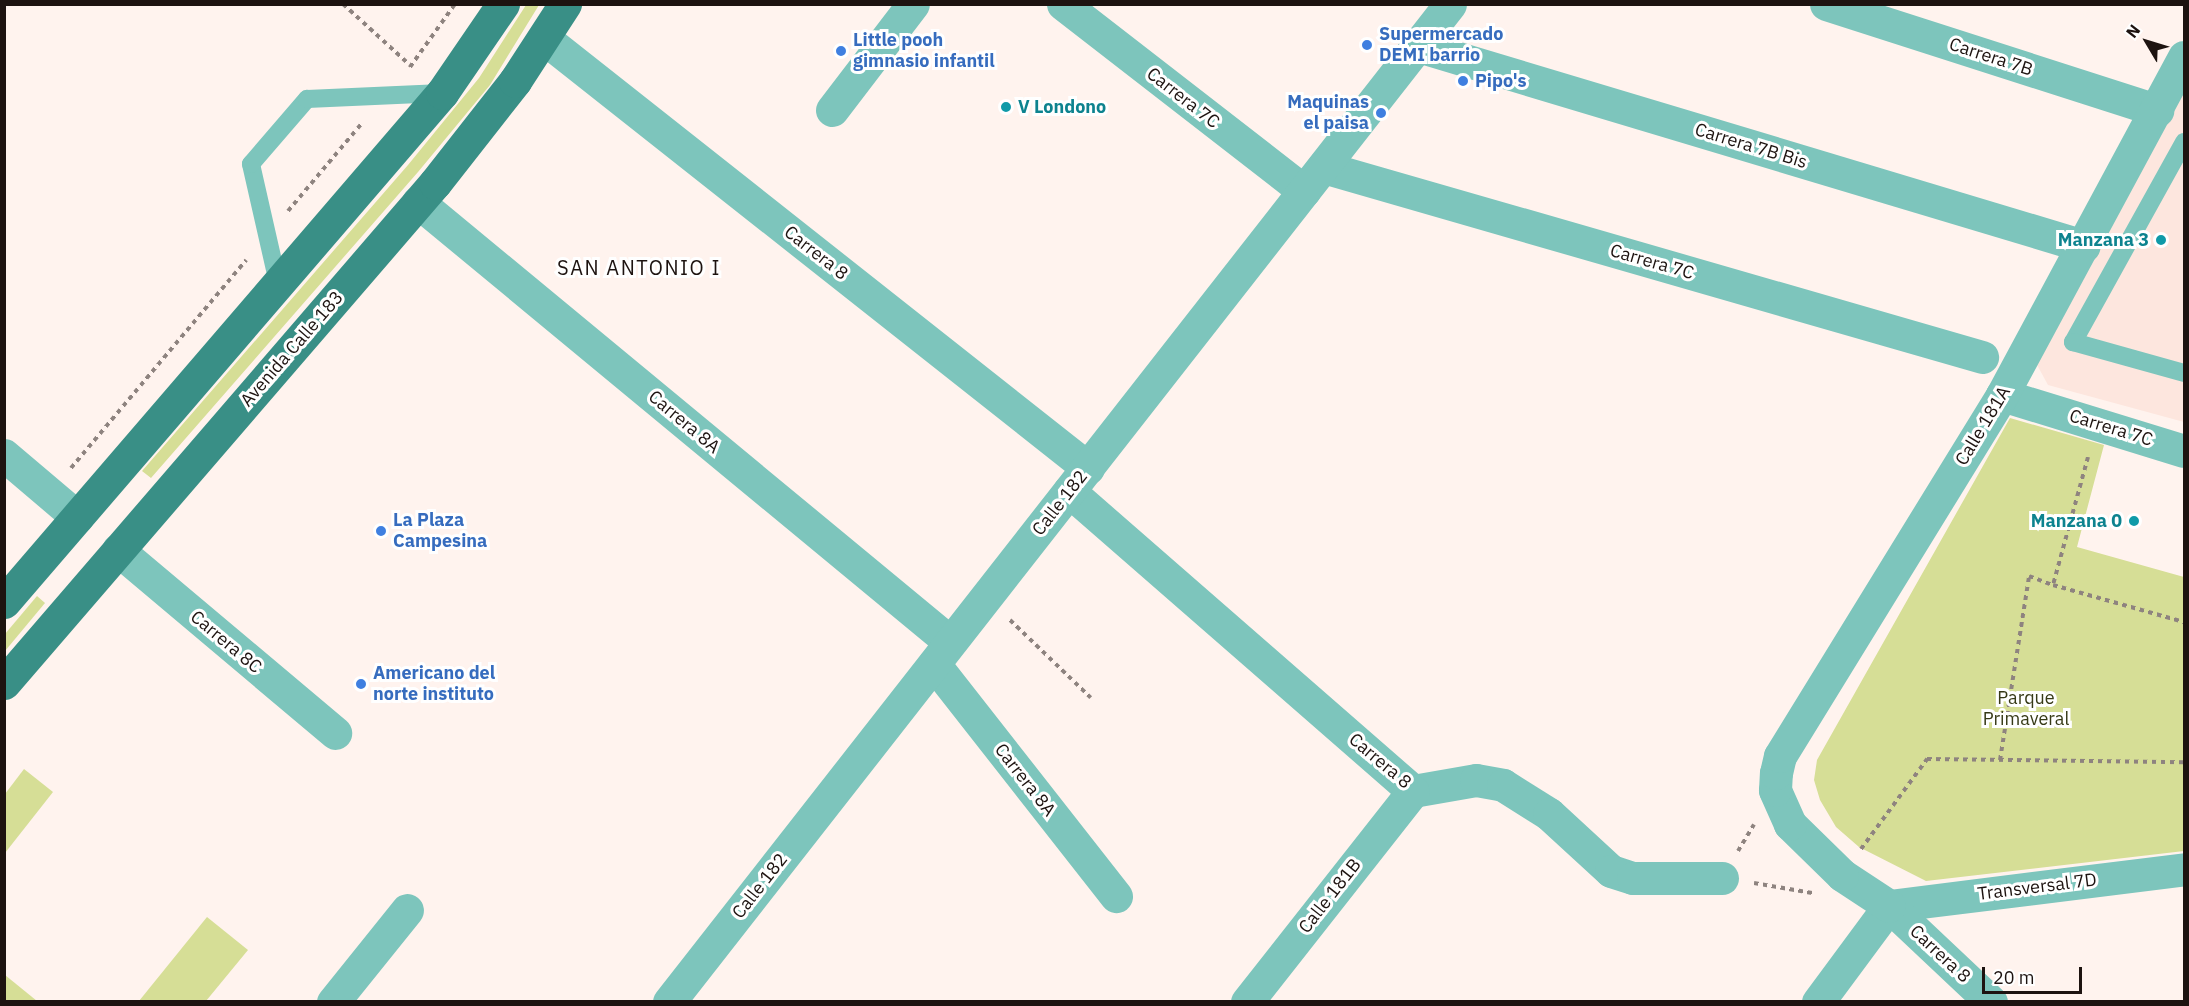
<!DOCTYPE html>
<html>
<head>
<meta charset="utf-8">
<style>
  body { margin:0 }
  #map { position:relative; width:2189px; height:1006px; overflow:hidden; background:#fff3ee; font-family:"IBM Plex Sans",sans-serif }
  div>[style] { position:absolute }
  .built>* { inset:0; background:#fde6de }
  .green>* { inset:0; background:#d6de96 }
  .path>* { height:4px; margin-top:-2px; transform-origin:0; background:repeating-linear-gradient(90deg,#8e837f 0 4.5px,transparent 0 9px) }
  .lane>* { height:18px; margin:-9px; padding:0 9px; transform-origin:9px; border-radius:9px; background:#7dc5bc }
  .street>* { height:33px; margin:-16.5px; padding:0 16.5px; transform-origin:16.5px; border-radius:16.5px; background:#7dc5bc }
  .primary>* { height:33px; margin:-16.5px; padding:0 16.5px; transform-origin:16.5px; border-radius:16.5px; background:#398f86 }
  .dots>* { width:16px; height:16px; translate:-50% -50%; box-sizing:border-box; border:3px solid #fff; border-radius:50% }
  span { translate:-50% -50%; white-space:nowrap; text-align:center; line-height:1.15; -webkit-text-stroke:6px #fff; paint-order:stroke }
  .shop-label { font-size:18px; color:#366cbe; font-weight:700 }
  .left { translate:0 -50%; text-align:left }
  .right { translate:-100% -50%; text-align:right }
  .street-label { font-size:18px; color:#1d1310 }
  .culture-label { font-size:18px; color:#0d838f; font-weight:700 }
  .park-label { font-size:18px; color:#363916 }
  .neighbourhood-label { font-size:20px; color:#1d1310; letter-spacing:1.5px }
  .frame { position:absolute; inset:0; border:6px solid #1d1310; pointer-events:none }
  .north { position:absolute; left:2117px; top:12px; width:60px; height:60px; -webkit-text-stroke:4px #fff; paint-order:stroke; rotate:308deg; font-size:16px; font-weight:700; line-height:24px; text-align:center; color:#1d1310 }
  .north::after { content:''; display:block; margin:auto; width:21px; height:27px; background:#1d1310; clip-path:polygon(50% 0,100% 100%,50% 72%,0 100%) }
  .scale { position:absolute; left:1982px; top:967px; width:100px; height:27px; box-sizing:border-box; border:3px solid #1d1310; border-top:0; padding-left:8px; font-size:18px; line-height:21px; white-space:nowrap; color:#1d1310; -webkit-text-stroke:4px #fff; paint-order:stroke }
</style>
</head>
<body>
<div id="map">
  <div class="built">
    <i style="clip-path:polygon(2184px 78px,2184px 422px,2048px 385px,2036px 363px)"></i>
  </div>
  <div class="green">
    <i style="clip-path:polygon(526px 5px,539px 5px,490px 85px,418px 172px,151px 478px,142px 471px,408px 165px,479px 78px)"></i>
    <i style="clip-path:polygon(2010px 418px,2104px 445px,2077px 547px,2184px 577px,2184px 851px,1926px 881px,1859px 847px,1836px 827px,1820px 800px,1814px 780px,1817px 760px)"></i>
    <i style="clip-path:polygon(37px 596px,45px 603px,5px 651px,5px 634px)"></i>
    <i style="clip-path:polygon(24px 769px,53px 792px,5px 853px,5px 794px)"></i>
    <i style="clip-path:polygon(207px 917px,248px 950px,206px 1001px,139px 1001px)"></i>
    <i style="clip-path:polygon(5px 975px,37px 1001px,5px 1001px)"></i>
  </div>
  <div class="path">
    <i style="left:343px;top:4px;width:92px;rotate:42.4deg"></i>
    <i style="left:410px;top:67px;width:77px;rotate:-54.5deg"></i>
    <i style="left:288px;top:211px;width:115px;rotate:-49.9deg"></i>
    <i style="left:2088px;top:457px;width:133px;rotate:105.3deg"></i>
    <i style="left:2053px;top:585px;width:136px;rotate:15.8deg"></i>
    <i style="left:71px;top:468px;width:272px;rotate:-49.9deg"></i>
    <i style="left:1010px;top:620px;width:112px;rotate:43.9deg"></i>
    <i style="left:2000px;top:760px;width:186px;rotate:-81deg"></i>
    <i style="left:2029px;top:576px;width:26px;rotate:21deg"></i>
    <i style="left:1861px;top:849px;width:112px;rotate:-53.7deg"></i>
    <i style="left:1927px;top:759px;width:257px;rotate:0.7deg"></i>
    <i style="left:1738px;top:851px;width:31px;rotate:-59deg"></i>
    <i style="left:1754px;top:883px;width:59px;rotate:9.8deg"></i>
  </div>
  <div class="lane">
    <i style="left:2184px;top:142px;width:229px;rotate:119deg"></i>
    <i style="left:2073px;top:342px;width:115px;rotate:15.6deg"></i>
    <i style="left:278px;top:283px;width:122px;rotate:-102.8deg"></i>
    <i style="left:251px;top:164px;width:86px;rotate:-49.3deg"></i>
    <i style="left:307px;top:99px;width:135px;rotate:-2.5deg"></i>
  </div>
  <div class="street">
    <i style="left:1063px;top:4px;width:305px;rotate:37.8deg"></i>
    <i style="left:1826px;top:4px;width:348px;rotate:17.8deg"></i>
    <i style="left:545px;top:39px;width:692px;rotate:38.31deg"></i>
    <i style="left:1418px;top:46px;width:695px;rotate:16.72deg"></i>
    <i style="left:832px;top:110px;width:133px;rotate:-52.6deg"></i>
    <i style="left:1323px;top:167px;width:686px;rotate:16.08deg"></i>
    <i style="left:418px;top:202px;width:690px;rotate:39.59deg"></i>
    <i style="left:2002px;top:395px;width:190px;rotate:17.1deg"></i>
    <i style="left:4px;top:455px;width:96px;rotate:40.3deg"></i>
    <i style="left:1069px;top:491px;width:456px;rotate:41.1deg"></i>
    <i style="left:118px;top:550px;width:284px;rotate:40.1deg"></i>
    <i style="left:934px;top:664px;width:295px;rotate:51.9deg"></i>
    <i style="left:1413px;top:791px;width:64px;rotate:-9.9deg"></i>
    <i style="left:1476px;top:780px;width:27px;rotate:10deg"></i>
    <i style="left:1503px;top:785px;width:54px;rotate:32.2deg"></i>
    <i style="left:1549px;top:814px;width:84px;rotate:42.6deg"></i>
    <i style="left:1611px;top:871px;width:23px;rotate:18deg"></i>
    <i style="left:1633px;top:878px;width:89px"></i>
    <i style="left:333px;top:1002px;width:118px;rotate:-51.2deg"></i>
    <i style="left:669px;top:1002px;width:1267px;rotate:-51.95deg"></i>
    <i style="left:1247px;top:1002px;width:268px;rotate:-51.8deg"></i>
    <i style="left:1818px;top:1002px;width:119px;rotate:-53.5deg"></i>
    <i style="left:1889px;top:906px;width:297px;rotate:-7.1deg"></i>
    <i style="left:1991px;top:1002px;width:140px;rotate:-136.7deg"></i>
    <i style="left:1889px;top:906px;width:56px;rotate:-146.6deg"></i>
    <i style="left:1842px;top:875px;width:73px;rotate:-135.6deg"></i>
    <i style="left:1790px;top:824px;width:37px;rotate:-114deg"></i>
    <i style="left:1775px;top:790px;width:17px;rotate:-87deg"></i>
    <i style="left:1776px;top:773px;width:17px;rotate:-77deg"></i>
    <i style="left:1780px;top:756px;width:424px;rotate:-58.4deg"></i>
    <i style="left:2002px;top:395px;width:384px;rotate:-61.7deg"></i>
  </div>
  <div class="primary">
    <i style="left:4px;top:602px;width:672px;rotate:-49.29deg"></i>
    <i style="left:442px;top:93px;width:108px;rotate:-55.6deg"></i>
    <i style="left:4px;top:683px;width:660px;rotate:-49.24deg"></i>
    <i style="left:435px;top:183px;width:130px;rotate:-51.9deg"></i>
    <i style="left:515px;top:81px;width:92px;rotate:-57deg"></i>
  </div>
  <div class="dots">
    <i style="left:1367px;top:45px;background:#3f7fe0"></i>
    <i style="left:841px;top:51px;background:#3f7fe0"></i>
    <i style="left:1463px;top:81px;background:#3f7fe0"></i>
    <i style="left:1006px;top:107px;background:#0f9aa8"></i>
    <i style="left:1381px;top:113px;background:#3f7fe0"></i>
    <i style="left:2161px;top:240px;background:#0f9aa8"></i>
    <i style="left:2134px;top:521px;background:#0f9aa8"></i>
    <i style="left:381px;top:531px;background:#3f7fe0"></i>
    <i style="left:361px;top:684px;background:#3f7fe0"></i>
  </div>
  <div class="shop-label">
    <span class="left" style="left:1379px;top:45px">Supermercado<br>DEMI barrio</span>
    <span class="left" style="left:853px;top:51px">Little pooh<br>gimnasio infantil</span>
    <span class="left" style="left:1475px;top:81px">Pipo's</span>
    <span class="right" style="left:1369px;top:113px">Maquinas<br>el paisa</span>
    <span class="left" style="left:393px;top:531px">La Plaza<br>Campesina</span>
    <span class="left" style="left:373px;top:684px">Americano del<br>norte instituto</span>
  </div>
  <div class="street-label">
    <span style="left:1991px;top:57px;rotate:18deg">Carrera 7B</span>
    <span style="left:1183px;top:98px;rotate:38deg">Carrera 7C</span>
    <span style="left:1751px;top:146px;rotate:17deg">Carrera 7B Bis</span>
    <span style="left:816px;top:253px;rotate:38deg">Carrera 8</span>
    <span style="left:1652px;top:262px;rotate:16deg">Carrera 7C</span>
    <span style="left:292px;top:349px;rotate:-49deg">Avenida Calle 183</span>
    <span style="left:684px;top:422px;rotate:40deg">Carrera 8A</span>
    <span style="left:1983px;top:426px;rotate:-59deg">Calle 181A</span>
    <span style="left:2111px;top:428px;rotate:17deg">Carrera 7C</span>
    <span style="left:1060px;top:503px;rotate:-52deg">Calle 182</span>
    <span style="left:226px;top:642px;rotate:40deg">Carrera 8C</span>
    <span style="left:1380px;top:761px;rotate:40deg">Carrera 8</span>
    <span style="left:1025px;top:780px;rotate:52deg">Carrera 8A</span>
    <span style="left:760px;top:886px;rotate:-52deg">Calle 182</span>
    <span style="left:2037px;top:887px;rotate:-7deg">Transversal 7D</span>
    <span style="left:1330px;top:896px;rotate:-52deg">Calle 181B</span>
    <span style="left:1940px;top:954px;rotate:43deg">Carrera 8</span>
  </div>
  <div class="culture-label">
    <span class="left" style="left:1018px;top:107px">V Londono</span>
    <span class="right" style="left:2149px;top:240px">Manzana 3</span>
    <span class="right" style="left:2122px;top:521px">Manzana 0</span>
  </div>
  <div class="park-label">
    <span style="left:2026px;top:709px">Parque<br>Primaveral</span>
  </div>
  <div class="neighbourhood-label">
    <span style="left:639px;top:267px">SAN ANTONIO I</span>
  </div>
  <div class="frame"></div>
  <div class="north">N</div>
  <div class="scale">20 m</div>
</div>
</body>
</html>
